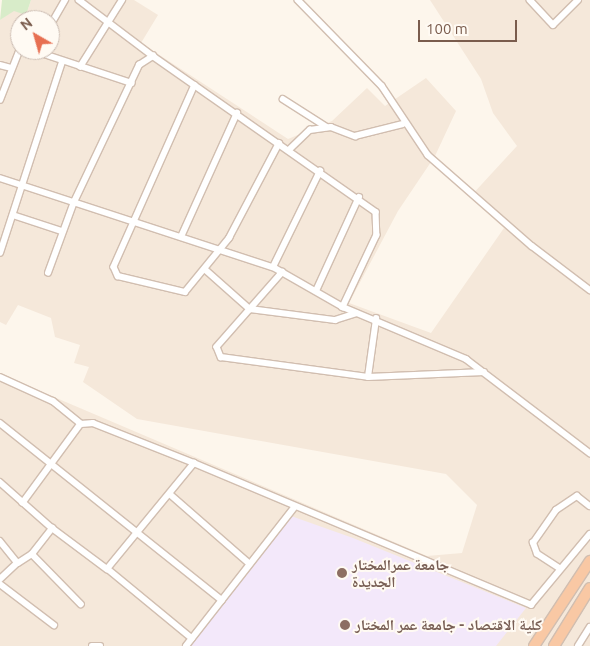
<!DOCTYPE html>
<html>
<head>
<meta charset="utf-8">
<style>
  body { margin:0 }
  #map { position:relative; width:590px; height:646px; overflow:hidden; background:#fdf6ec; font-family:Ubuntu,"Noto Naskh Arabic",sans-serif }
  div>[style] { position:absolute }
  .residential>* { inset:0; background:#f5e8da }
  .education>* { inset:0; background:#f3e8fa }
  .green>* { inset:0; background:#d8ecc9 }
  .roads { filter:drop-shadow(1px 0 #d1beb0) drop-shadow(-1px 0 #d1beb0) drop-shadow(0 1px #d1beb0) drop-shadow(0 -1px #d1beb0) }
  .minor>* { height:5.5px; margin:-2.75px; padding:0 2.75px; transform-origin:2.75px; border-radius:2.75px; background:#fff }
  .trunk>* { height:10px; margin:-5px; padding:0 5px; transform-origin:5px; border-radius:5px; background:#f9c8a4 }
  .dots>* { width:14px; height:14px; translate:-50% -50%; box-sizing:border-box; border:2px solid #fffaf3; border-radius:50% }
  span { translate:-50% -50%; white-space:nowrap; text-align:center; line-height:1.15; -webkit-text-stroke:4px #fffaf3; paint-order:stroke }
  .education-label { font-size:15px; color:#785e54; font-weight:700 }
  .left { translate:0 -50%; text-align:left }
  .north { position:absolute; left:10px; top:10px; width:50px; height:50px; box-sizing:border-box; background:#fffaf3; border:1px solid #cabbb1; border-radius:50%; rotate:322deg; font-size:14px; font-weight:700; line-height:20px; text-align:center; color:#7a5c4d }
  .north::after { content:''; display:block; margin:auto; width:18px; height:22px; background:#e76f51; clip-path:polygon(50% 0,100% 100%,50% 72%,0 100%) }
  .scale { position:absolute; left:418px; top:20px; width:99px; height:22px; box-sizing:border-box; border:2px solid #7a5c4d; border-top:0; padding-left:6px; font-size:15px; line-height:18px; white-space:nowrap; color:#7a5c4d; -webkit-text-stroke:4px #fffaf3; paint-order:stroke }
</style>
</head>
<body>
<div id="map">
  <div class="residential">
    <i style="clip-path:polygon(evenodd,31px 0,134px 0,158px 15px,141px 43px,288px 139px,332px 121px,367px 88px,385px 106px,426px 78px,456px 111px,435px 156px,398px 211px,349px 303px,431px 333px,504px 228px,470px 197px,517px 146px,493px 113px,481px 79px,430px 0,590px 0,590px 646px,0 646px,0 374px,427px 556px,462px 553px,477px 505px,446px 474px,137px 419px,83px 382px,89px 367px,74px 363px,80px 345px,55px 337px,51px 318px,18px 305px,6px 325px,0 322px,0 20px,14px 10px,26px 15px,31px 0,20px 20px,50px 20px,50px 50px,20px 50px,20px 20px)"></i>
  </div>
  <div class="education">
    <i style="clip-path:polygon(291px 516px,353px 538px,526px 608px,496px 646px,187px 646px)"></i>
  </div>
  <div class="green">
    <i style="clip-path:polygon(2px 0,31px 0,26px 15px,14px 11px,0 20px)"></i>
  </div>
  <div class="roads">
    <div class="minor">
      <i style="left:79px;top:0;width:93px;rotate:37.1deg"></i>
      <i style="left:298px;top:0;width:120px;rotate:45.7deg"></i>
      <i style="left:382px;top:86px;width:83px;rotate:56.3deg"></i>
      <i style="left:428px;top:155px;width:138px;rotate:41.2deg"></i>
      <i style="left:532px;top:246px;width:73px;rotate:37.2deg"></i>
      <i style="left:530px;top:0;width:34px;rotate:47deg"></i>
      <i style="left:553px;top:25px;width:35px;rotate:-45deg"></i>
      <i style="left:50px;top:26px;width:30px;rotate:-60deg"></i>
      <i style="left:32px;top:50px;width:105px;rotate:18.3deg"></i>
      <i style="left:0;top:65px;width:11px;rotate:15deg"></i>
      <i style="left:80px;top:67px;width:79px;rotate:-57.9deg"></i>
      <i style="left:195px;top:85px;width:199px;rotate:114deg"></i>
      <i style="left:114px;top:267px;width:10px;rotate:66deg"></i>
      <i style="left:118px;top:276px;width:69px;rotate:13.4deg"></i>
      <i style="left:185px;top:292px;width:70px;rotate:-50.8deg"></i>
      <i style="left:229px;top:238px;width:107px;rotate:-62.2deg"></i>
      <i style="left:283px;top:99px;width:52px;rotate:32.5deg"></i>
      <i style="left:0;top:100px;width:55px;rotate:-68.6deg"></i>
      <i style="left:289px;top:150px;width:29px;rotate:-44deg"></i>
      <i style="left:310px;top:130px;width:21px;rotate:-8deg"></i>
      <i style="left:331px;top:127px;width:26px;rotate:21deg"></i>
      <i style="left:355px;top:136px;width:49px;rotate:-14deg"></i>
      <i style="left:0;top:178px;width:287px;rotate:18.1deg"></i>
      <i style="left:273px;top:267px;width:81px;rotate:29.7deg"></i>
      <i style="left:343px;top:307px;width:134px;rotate:22.9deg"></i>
      <i style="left:466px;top:359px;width:156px;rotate:37.2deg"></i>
      <i style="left:13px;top:215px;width:52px;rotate:18.1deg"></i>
      <i style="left:181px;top:237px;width:136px;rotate:-65.7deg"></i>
      <i style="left:0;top:253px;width:201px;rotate:-72deg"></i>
      <i style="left:273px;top:267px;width:107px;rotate:-63.9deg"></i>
      <i style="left:206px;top:270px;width:59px;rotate:41.6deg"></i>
      <i style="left:250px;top:309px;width:86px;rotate:7.4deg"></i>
      <i style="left:335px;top:320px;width:22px;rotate:-18deg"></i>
      <i style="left:283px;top:272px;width:100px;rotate:131.3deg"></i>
      <i style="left:217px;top:347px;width:11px;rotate:68deg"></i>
      <i style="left:221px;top:357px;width:148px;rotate:7.7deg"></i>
      <i style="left:368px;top:377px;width:116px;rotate:-2.5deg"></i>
      <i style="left:48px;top:273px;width:76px;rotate:-69.9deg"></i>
      <i style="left:74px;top:202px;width:152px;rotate:-64.6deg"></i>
      <i style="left:139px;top:65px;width:17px;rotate:-33deg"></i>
      <i style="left:153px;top:56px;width:272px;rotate:35deg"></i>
      <i style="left:376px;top:212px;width:23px;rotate:88deg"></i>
      <i style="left:377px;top:235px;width:80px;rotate:115.3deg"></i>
      <i style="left:316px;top:291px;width:103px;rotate:-65.4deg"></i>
      <i style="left:0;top:377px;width:58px;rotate:24.4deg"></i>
      <i style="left:53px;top:401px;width:36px;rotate:39deg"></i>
      <i style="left:81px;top:424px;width:98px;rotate:126.3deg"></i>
      <i style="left:368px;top:377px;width:59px;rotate:-82.1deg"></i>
      <i style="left:0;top:423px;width:284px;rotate:38.6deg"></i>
      <i style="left:81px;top:424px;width:12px;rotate:-5deg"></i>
      <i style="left:93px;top:423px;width:109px;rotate:21.6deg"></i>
      <i style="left:0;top:482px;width:69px;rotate:41.5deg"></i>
      <i style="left:170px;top:494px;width:106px;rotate:41.2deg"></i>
      <i style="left:0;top:541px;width:28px;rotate:51deg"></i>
      <i style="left:18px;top:563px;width:25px;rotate:137deg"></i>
      <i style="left:32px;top:554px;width:70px;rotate:45.6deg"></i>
      <i style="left:18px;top:563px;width:17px;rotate:-33deg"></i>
      <i style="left:32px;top:554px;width:33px;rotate:-52deg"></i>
      <i style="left:52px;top:528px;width:69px;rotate:36.7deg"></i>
      <i style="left:560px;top:569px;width:27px;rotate:-147deg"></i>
      <i style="left:537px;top:554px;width:12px;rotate:-110deg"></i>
      <i style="left:533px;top:543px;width:40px;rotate:-55.1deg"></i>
      <i style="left:556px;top:510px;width:25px;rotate:-34deg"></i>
      <i style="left:577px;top:496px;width:16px;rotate:38deg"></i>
      <i style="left:0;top:584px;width:68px;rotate:37.2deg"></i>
      <i style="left:192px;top:639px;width:110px;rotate:-140.5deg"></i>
      <i style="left:107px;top:569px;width:137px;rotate:-50.6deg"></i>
      <i style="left:194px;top:463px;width:366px;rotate:22.8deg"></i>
      <i style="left:531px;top:605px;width:92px;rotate:-50.3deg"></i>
      <i style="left:92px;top:646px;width:8px"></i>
      <i style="left:186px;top:646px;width:175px;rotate:-52deg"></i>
      <i style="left:578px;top:646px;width:22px;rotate:-58deg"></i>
    </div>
    <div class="trunk">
      <i style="left:534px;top:646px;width:102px;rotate:-56.6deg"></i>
      <i style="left:554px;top:646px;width:68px;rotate:-58.2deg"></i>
    </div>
  </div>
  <div class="dots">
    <i style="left:342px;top:573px;background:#8d6e63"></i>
    <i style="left:345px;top:625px;background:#8d6e63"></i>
  </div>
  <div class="education-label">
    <span class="left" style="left:352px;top:573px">جامعة عمرالمختار<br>الجديدة</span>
    <span class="left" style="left:355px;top:625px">كلية الاقتصاد - جامعة عمر المختار</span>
  </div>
  <div class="north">N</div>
  <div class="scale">100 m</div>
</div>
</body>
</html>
